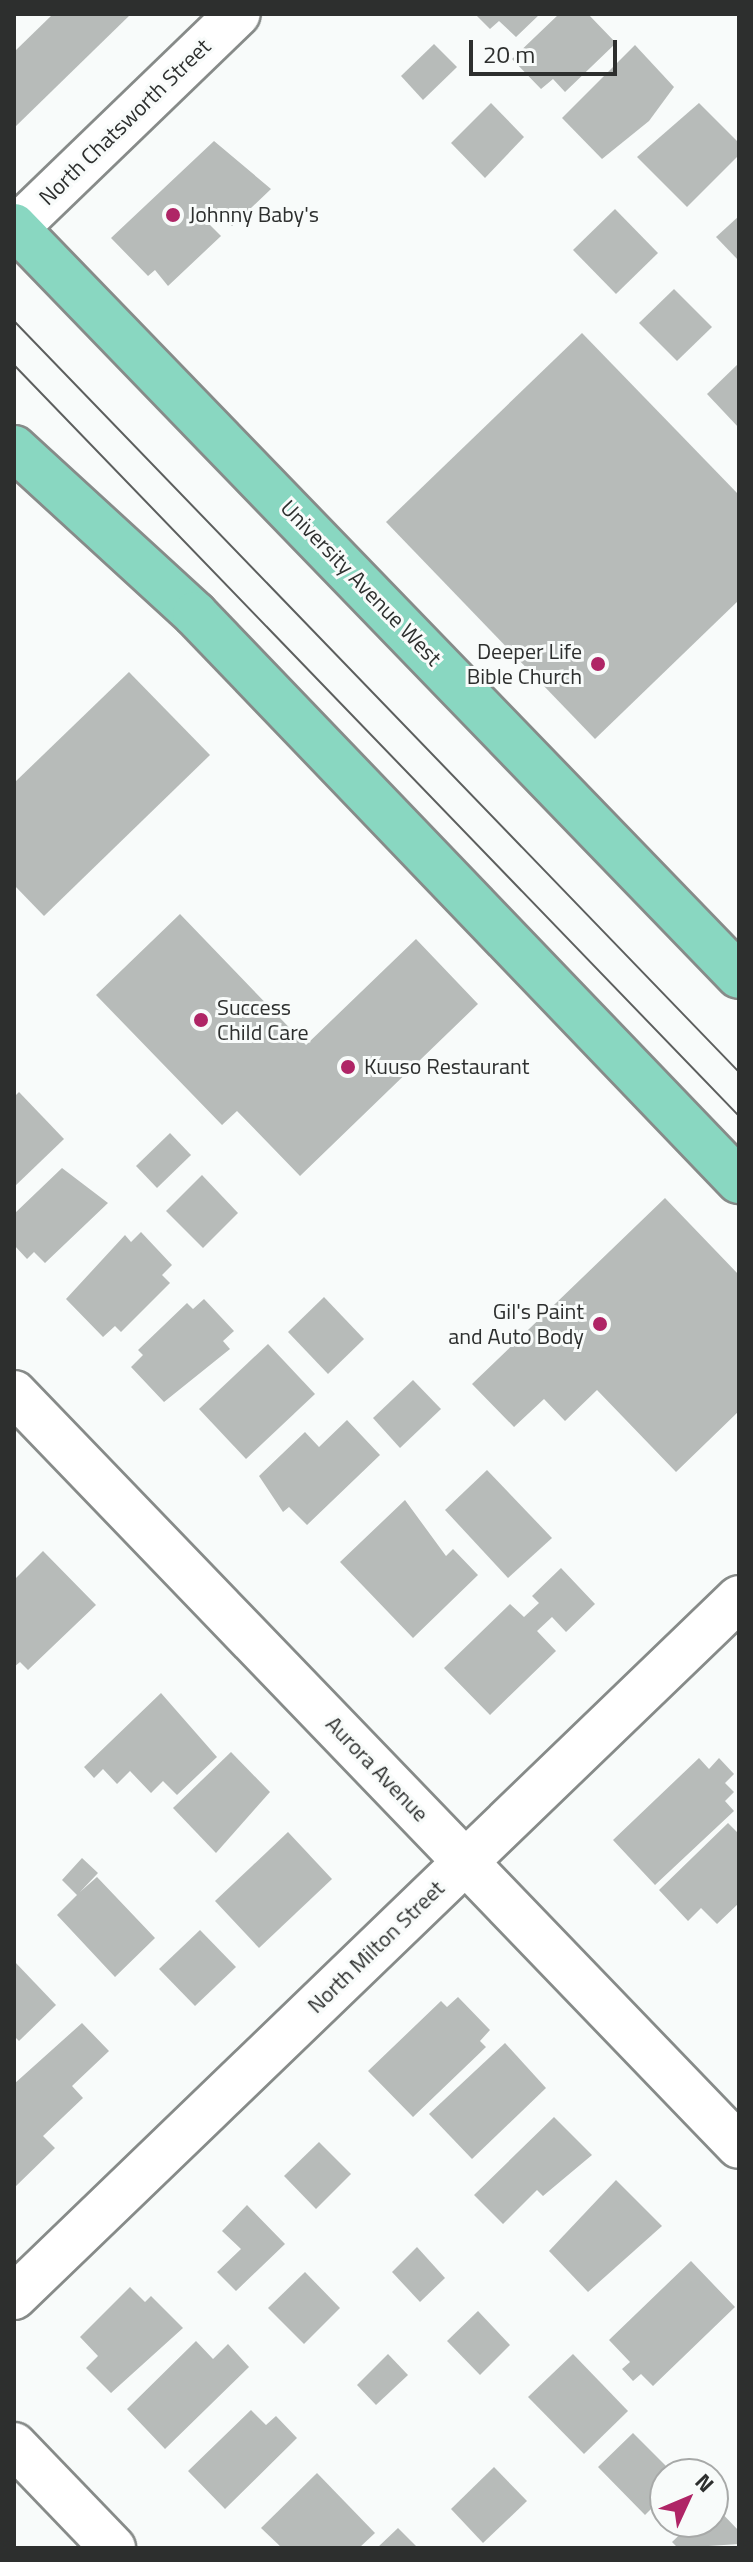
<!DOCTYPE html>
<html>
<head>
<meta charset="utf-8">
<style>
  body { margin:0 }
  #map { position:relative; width:753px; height:2562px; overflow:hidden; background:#f8fbfa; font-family:"Titillium Web",sans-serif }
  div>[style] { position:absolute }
  .building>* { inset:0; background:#b7bbb9 }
  .roads { filter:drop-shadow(2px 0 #878b89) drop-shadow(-2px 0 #878b89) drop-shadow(0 2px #878b89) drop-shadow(0 -2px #878b89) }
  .minor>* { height:44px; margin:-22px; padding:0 22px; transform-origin:22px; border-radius:22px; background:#fff }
  .major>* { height:44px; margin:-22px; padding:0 22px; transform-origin:22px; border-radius:22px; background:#89d7c1 }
  .tram>* { height:2px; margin:-1px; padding:0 1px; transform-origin:1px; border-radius:1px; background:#5d5f5e }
  .dots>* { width:22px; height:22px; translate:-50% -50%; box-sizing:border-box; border:4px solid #f8fbfa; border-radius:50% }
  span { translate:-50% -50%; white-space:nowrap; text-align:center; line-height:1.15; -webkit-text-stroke:6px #f8fbfa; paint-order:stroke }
  .street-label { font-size:22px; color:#2d2f2e }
  .poi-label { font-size:22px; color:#2d2f2e }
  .left { translate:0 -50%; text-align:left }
  .right { translate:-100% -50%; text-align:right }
  .frame { position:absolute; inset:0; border:16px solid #2d2f2e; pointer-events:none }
  .north { position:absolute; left:649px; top:2458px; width:80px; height:80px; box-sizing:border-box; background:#f8fbfa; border:2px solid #a7a9a8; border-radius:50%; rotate:46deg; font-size:22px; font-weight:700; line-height:32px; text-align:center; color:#2d2f2e }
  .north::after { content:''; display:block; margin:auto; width:28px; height:36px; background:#af2566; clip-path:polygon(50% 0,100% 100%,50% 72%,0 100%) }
  .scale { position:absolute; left:469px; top:40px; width:148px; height:36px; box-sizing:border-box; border:4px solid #2d2f2e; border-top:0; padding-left:10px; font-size:24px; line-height:28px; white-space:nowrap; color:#2d2f2e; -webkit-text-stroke:6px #f8fbfa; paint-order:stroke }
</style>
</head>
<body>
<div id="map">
  <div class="building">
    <i style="clip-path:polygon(53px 14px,131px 14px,14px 128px,14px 52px)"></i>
    <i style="clip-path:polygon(475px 14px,540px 14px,516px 37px,499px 21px,490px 29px)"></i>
    <i style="clip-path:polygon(559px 14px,588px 14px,616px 43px,565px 92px,553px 79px,541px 89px,512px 59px)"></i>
    <i style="clip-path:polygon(434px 44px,457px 67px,423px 100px,401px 76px)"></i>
    <i style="clip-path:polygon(635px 45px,674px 87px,649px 121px,602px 159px,562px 118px)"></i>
    <i style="clip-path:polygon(491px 103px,524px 137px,485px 178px,451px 143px)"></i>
    <i style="clip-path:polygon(699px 103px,739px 143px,739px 155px,687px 207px,637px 157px)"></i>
    <i style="clip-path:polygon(214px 141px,271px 189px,232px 226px,216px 210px,205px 220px,221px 236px,168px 286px,155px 270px,148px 276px,111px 238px)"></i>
    <i style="clip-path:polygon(615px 209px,658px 253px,616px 294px,573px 250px)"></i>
    <i style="clip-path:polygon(739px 216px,739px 261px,716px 237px)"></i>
    <i style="clip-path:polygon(674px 289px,712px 327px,677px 361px,639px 323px)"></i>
    <i style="clip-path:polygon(582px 333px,739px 495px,739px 600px,595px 739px,386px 522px)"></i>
    <i style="clip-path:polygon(739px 363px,739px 428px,707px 394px)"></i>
    <i style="clip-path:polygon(129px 672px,210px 755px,44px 916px,14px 885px,14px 783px)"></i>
    <i style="clip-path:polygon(180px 914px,306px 1045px,416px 939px,478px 1004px,300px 1176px,237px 1111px,222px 1125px,96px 995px)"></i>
    <i style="clip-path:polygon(19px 1092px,64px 1139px,14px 1187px,14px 1097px)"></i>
    <i style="clip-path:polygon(170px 1133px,191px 1155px,157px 1188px,136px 1166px)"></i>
    <i style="clip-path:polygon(62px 1168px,108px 1203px,45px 1263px,34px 1252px,27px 1259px,14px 1245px,14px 1214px)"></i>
    <i style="clip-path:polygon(202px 1175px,238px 1213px,203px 1248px,166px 1211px)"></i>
    <i style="clip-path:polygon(665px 1198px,739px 1275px,739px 1411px,676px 1472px,597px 1390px,565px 1421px,544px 1399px,514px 1427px,472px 1384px)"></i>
    <i style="clip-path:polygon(141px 1232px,172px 1265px,162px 1275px,170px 1283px,121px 1332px,115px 1326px,103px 1337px,66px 1299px,125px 1235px,131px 1242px)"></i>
    <i style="clip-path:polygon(324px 1297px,364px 1339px,328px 1374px,288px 1332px)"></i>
    <i style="clip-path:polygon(204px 1299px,234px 1331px,223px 1341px,230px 1349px,164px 1402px,131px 1367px,143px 1355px,138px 1350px,187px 1303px,193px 1309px)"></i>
    <i style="clip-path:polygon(268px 1344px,315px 1394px,246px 1459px,199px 1409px)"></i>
    <i style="clip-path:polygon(413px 1380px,441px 1409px,400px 1448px,373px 1418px)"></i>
    <i style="clip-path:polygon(347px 1420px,380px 1455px,307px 1525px,289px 1507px,283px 1512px,259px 1476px,305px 1432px,319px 1447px)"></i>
    <i style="clip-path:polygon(487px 1470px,552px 1538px,508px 1578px,445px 1510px)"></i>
    <i style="clip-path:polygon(405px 1500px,446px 1556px,453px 1549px,478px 1575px,413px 1638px,340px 1562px)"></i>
    <i style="clip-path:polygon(43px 1551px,96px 1605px,28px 1670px,20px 1662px,14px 1667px,14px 1580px)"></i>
    <i style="clip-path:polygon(561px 1568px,595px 1604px,566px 1632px,552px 1617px,537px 1631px,556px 1651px,490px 1715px,444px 1668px,510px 1604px,524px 1617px,539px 1603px,532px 1596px)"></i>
    <i style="clip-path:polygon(161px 1693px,217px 1757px,177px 1795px,163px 1781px,151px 1793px,130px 1771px,117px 1784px,103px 1769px,94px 1778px,84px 1767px)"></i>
    <i style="clip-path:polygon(231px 1752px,270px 1792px,216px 1853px,173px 1808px)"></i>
    <i style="clip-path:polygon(699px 1758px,709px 1769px,719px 1758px,734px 1774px,725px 1783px,734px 1792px,725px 1801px,734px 1811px,655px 1885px,613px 1840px)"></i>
    <i style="clip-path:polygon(728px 1823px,739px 1834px,739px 1903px,717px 1924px,701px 1908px,688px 1921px,659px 1890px)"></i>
    <i style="clip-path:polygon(288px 1832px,332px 1879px,259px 1948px,215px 1901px)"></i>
    <i style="clip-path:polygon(82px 1858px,98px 1873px,80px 1892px,97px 1877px,155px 1938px,115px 1977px,57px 1915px,77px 1895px,62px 1880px)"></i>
    <i style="clip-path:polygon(200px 1930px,236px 1967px,195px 2006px,159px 1969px)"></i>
    <i style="clip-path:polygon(14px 1961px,56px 2005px,19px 2041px,14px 2036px)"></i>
    <i style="clip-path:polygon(458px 1997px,490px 2030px,480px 2041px,486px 2047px,413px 2117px,368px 2071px,441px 2001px,447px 2007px)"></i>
    <i style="clip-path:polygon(82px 2023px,109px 2051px,72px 2086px,83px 2098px,43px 2136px,55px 2148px,14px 2188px,14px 2084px)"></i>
    <i style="clip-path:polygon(505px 2043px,546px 2088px,472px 2159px,429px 2114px)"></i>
    <i style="clip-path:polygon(554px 2117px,592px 2155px,543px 2196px,537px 2190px,503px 2224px,474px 2195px)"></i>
    <i style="clip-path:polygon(319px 2142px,351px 2174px,316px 2209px,284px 2176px)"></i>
    <i style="clip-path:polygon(616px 2180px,662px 2226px,588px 2292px,549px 2251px)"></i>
    <i style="clip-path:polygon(247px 2205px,285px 2244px,236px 2291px,217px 2272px,241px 2249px,222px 2231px)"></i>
    <i style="clip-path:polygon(417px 2247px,445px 2278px,420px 2302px,392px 2272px)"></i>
    <i style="clip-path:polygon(691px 2261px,735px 2307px,653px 2386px,641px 2374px,633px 2381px,622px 2369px,630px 2362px,609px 2340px)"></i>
    <i style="clip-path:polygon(305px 2272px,340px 2308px,304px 2344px,268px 2308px)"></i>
    <i style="clip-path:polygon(130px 2287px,145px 2302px,151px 2296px,183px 2328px,111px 2393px,86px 2368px,98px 2356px,80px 2337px)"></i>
    <i style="clip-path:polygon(478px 2311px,510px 2345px,480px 2375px,447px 2341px)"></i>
    <i style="clip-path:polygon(196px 2341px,213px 2359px,228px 2344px,249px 2367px,165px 2449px,127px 2409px)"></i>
    <i style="clip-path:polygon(388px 2354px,408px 2375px,376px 2405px,357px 2385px)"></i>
    <i style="clip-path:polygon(573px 2354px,628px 2411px,584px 2454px,528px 2397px)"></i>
    <i style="clip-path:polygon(251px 2410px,266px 2425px,276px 2416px,297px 2438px,225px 2509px,188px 2471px)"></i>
    <i style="clip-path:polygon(633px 2433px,674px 2474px,665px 2474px,665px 2495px,645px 2515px,598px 2467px)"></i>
    <i style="clip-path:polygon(494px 2467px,527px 2501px,483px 2543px,451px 2509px)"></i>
    <i style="clip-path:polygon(317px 2473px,375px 2533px,359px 2548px,282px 2548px,261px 2528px)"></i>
    <i style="clip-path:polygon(713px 2504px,739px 2531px,739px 2544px,678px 2548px,672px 2542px,693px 2522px,713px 2522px)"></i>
    <i style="clip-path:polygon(398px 2528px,418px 2548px,377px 2548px)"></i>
  </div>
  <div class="roads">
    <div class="minor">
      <i style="left:14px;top:230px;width:311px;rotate:-44deg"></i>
      <i style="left:14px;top:1393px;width:1045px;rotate:46.09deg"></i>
      <i style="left:14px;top:2297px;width:1007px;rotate:-43.95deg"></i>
      <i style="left:14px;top:2445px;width:143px;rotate:46.1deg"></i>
    </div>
    <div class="major">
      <i style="left:14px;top:226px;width:1043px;rotate:45.97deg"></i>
      <i style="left:14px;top:448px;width:246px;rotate:42.5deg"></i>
      <i style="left:195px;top:614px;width:786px;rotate:46.19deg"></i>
    </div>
  </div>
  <div class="tram">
    <i style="left:14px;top:321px;width:1044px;rotate:46.01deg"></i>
    <i style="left:14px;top:365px;width:1044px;rotate:46.01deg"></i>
  </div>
  <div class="dots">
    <i style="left:173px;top:215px;background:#af2566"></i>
    <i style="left:598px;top:664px;background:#af2566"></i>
    <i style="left:201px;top:1020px;background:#af2566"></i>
    <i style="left:348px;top:1067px;background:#af2566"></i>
    <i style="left:600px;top:1324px;background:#af2566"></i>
  </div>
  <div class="street-label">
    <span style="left:125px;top:122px;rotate:-44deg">North Chatsworth Street</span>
    <span style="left:361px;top:583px;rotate:46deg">University Avenue West</span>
    <span style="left:377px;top:1769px;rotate:46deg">Aurora Avenue</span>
    <span style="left:376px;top:1947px;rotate:-44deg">North Milton Street</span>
  </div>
  <div class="poi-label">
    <span class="left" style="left:189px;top:215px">Johnny Baby's</span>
    <span class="right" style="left:582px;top:664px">Deeper Life<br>Bible Church</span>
    <span class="left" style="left:217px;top:1020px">Success<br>Child Care</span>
    <span class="left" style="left:364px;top:1067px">Kuuso Restaurant</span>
    <span class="right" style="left:584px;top:1324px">Gil's Paint<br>and Auto Body</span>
  </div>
  <div class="frame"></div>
  <div class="north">N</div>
  <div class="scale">20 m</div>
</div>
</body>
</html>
